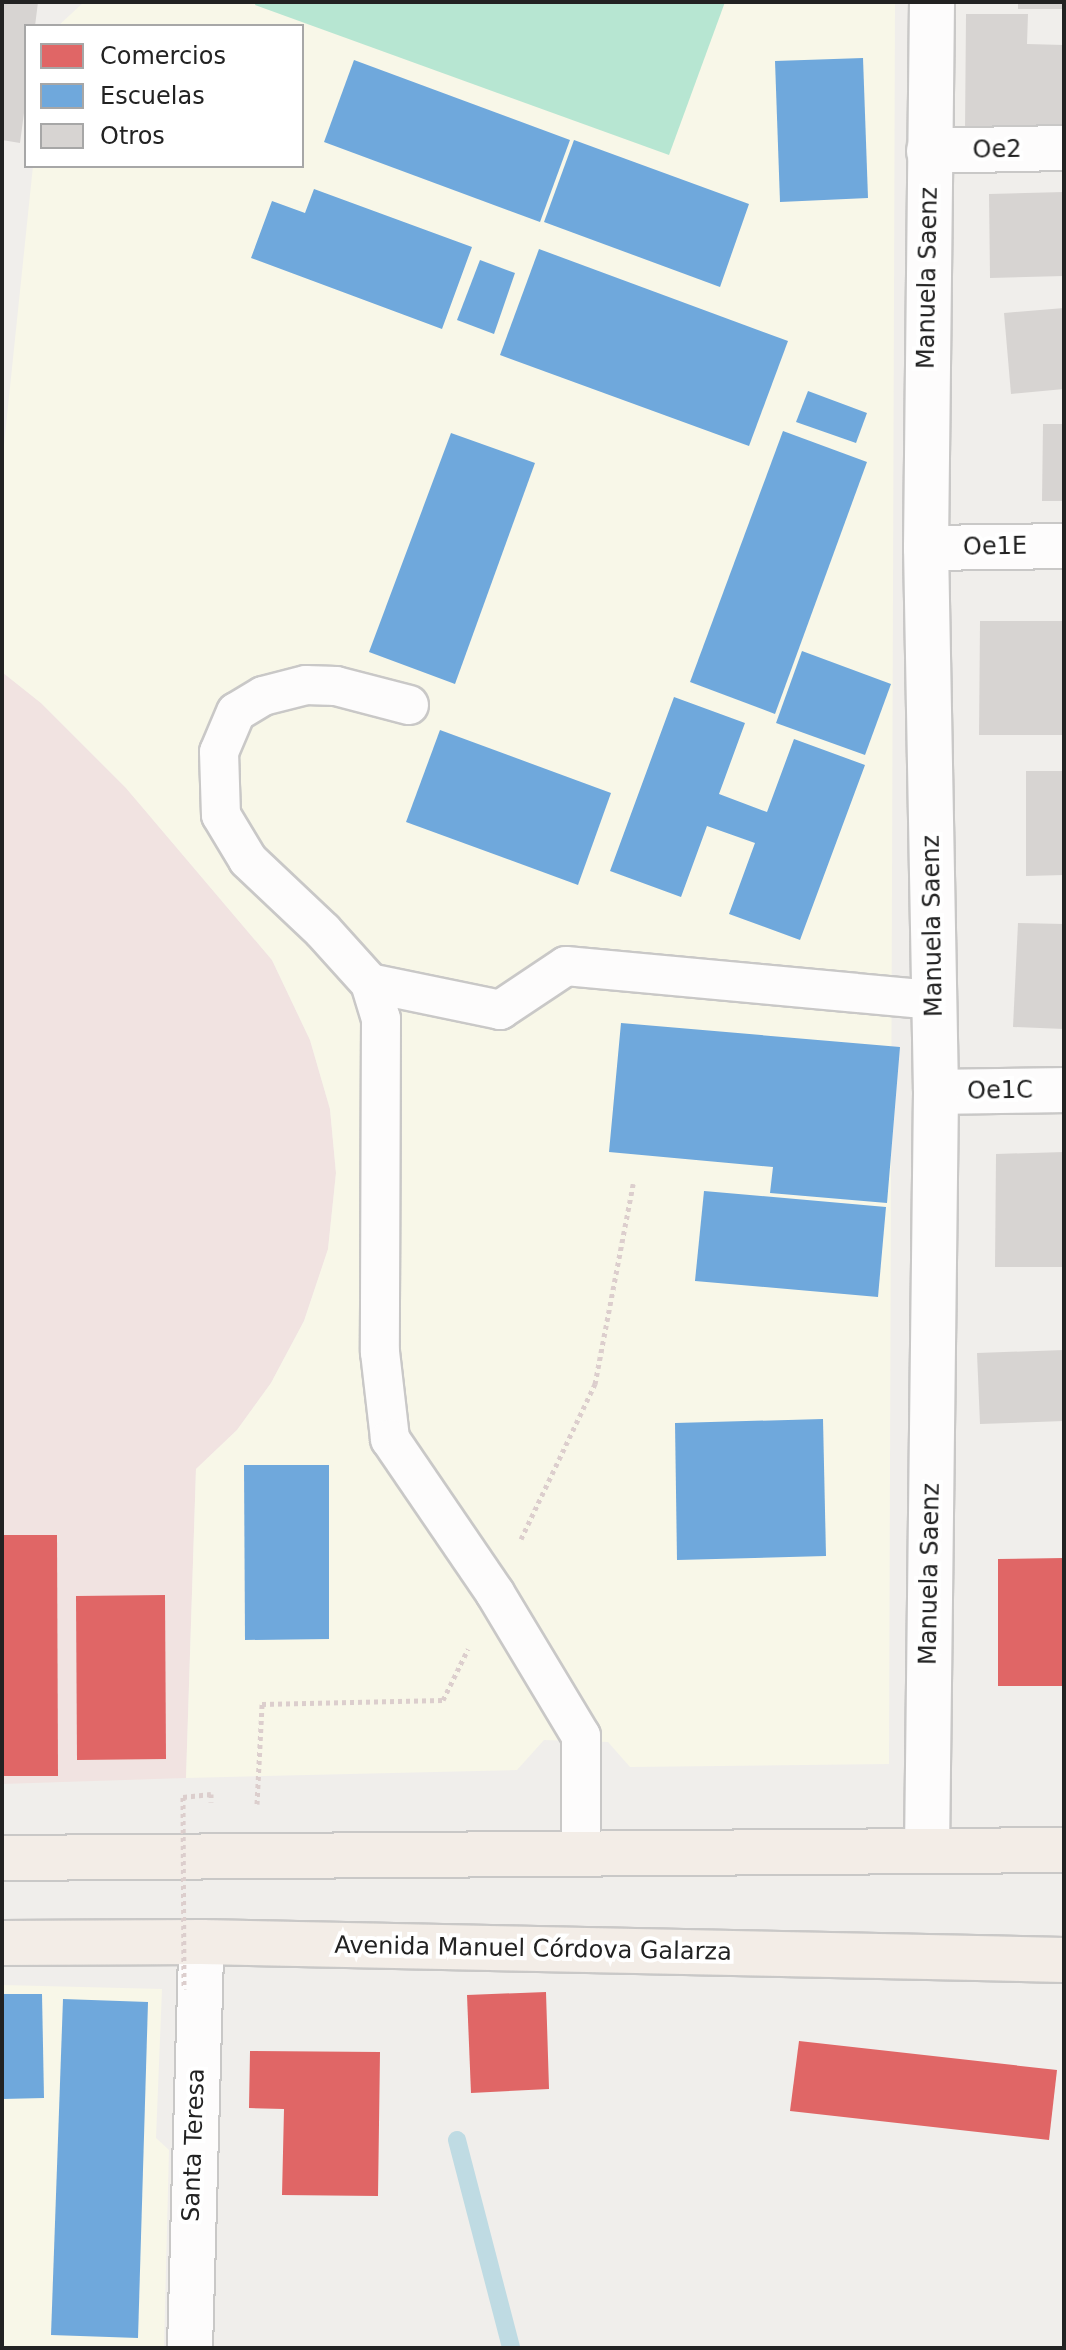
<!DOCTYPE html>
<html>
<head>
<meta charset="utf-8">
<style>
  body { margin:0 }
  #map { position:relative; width:1066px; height:2350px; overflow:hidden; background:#f0eeeb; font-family:"DejaVu Sans",sans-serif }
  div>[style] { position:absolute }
  .commercial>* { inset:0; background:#f1e3e1 }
  .education>* { inset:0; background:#f8f7e8 }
  .pitch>* { inset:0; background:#b7e6d2 }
  .shops>* { inset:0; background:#e06666 }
  .schools>* { inset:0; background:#6fa8dc }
  .stream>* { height:18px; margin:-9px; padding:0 9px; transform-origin:9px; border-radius:9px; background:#bfdbe3 }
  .building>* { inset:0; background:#d7d4d2 }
  .path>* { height:5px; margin-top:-2.5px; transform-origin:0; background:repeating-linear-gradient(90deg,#dccecd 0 4px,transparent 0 8px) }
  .roads { filter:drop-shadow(2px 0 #c9c8c7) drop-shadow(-2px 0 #c9c8c7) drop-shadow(0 2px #c9c8c7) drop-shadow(0 -2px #c9c8c7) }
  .lane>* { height:38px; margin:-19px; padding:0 19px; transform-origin:19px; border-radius:19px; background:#fdfcfc }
  .street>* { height:44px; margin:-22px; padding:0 22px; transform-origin:22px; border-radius:22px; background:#fdfcfc }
  .primary>* { height:44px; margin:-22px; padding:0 22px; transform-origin:22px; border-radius:22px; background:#f3ede7 }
  .path-bridge>* { height:5px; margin-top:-2.5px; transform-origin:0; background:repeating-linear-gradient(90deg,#dccecd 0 4px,transparent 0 8px) }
  span { translate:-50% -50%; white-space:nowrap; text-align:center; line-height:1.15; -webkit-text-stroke:8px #fff; paint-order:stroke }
  .street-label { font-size:24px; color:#222 }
  .frame { position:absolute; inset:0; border:4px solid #222; pointer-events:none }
  .legend { position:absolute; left:24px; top:24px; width:280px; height:144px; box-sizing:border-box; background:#fff; border:2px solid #a7a7a7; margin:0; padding:10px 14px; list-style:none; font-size:24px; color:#222 }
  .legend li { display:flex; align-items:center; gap:16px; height:40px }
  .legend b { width:40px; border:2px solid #a7a7a7 }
</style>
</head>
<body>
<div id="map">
  <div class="commercial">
    <i style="clip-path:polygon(2px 672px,41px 703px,126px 788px,272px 960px,310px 1040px,330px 1109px,336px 1173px,328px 1250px,304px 1321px,271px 1383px,237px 1430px,196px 1469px,186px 1778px,2px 1784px)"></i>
  </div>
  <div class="education">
    <i style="clip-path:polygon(84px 2px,895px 2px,889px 1764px,630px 1767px,608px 1742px,544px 1740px,517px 1770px,186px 1778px,196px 1469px,237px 1430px,271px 1383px,304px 1321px,328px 1249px,336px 1173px,330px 1109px,310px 1040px,272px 960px,126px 788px,41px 703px,2px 672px,2px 464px,33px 166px,302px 166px,302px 26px,58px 26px)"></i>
    <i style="clip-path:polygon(2px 1985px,162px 1989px,156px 2138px,169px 2150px,164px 2348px,2px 2348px)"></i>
  </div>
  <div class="pitch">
    <i style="clip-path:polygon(256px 2px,725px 2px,669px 155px,255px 5px)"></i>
  </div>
  <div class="shops">
    <i style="clip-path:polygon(2px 1535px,57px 1535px,58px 1776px,2px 1776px)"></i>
    <i style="clip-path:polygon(1064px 1558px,1064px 1686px,998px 1686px,998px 1559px)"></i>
    <i style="clip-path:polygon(165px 1595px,166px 1759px,77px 1760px,76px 1596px)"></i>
    <i style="clip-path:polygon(546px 1992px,549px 2089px,471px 2093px,467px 1995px)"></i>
    <i style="clip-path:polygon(799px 2041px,1057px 2070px,1049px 2140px,790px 2111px)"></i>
    <i style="clip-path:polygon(250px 2051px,380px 2052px,378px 2196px,282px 2195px,284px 2109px,249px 2108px)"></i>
  </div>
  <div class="schools">
    <i style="clip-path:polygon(863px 58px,868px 198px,780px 202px,775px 61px)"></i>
    <i style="clip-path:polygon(354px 60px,570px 140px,540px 222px,324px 142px)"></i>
    <i style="clip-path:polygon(574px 140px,749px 204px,720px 287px,544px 222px)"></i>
    <i style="clip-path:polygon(314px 189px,472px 247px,442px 329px,251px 258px,272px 201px,305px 213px)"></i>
    <i style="clip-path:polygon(539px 249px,788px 341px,749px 446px,500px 355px)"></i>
    <i style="clip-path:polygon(480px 260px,515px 273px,494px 334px,457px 320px)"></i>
    <i style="clip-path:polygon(808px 391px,867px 413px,856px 443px,796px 422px)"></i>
    <i style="clip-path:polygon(783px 431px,867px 462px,775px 714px,690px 682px)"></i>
    <i style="clip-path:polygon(451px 433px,535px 463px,455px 684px,369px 652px)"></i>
    <i style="clip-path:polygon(802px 651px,891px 684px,865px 755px,776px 723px)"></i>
    <i style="clip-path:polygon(674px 697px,745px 723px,719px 794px,767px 812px,794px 739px,865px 765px,800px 940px,729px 914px,755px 843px,707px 826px,681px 897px,610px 871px)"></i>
    <i style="clip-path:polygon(440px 730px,611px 793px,578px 885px,406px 822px)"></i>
    <i style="clip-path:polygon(621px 1023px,900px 1047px,887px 1203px,770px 1193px,773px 1167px,609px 1152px)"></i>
    <i style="clip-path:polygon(704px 1191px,886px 1207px,878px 1297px,695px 1281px)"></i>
    <i style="clip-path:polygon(823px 1419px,826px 1556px,677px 1560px,675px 1423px)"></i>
    <i style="clip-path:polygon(244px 1465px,329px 1465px,329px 1639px,245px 1640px)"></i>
    <i style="clip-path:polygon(2px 1994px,42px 1994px,44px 2098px,2px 2099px)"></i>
    <i style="clip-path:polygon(63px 1999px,148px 2002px,138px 2338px,51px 2335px)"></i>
  </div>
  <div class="stream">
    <i style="left:457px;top:2140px;width:215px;rotate:75.4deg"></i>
  </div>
  <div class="building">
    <i style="clip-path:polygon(2px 2px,38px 2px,35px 26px,26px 26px,26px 98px,20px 143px,2px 140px)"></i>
    <i style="clip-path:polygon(1018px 2px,1064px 2px,1064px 9px,1018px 9px)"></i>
    <i style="clip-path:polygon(966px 14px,1028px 14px,1027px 44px,1064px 45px,1064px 131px,965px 131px)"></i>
    <i style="clip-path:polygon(1064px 192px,1064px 276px,990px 278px,989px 194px)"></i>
    <i style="clip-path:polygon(1064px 308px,1064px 389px,1011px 394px,1004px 313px)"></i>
    <i style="clip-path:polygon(1043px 424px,1064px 424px,1064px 501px,1042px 501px)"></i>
    <i style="clip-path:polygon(980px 621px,1064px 621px,1064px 735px,979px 735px)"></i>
    <i style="clip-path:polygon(1026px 771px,1064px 771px,1064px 875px,1026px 876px)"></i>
    <i style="clip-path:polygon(1018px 923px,1064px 924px,1064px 1029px,1013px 1027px)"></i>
    <i style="clip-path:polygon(1064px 1152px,1064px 1267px,995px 1267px,996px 1154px)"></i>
    <i style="clip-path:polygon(1064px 1350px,1064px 1421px,980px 1424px,977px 1353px)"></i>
  </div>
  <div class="path">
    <i style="left:521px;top:1539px;width:172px;rotate:-64.5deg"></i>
    <i style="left:595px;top:1384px;width:204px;rotate:-79.2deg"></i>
    <i style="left:183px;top:1797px;width:28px;rotate:-6deg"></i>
    <i style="left:211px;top:1794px;width:8px;rotate:90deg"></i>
    <i style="left:257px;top:1804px;width:100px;rotate:-87.1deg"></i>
    <i style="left:262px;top:1704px;width:181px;rotate:-1.3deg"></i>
    <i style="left:443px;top:1700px;width:57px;rotate:-63.9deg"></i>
  </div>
  <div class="roads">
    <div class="lane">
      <i style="left:409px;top:705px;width:75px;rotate:-165.4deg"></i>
      <i style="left:336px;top:686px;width:30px;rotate:-178deg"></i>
      <i style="left:306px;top:685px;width:44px;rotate:165.7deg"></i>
      <i style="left:263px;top:696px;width:31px;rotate:149deg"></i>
      <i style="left:236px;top:712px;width:43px;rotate:113deg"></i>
      <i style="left:219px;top:752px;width:63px;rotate:88.2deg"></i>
      <i style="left:221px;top:815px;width:52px;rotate:59deg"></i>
      <i style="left:248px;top:860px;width:103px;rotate:43.4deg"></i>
      <i style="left:323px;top:931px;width:70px;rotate:47.9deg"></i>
      <i style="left:370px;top:983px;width:38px;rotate:73deg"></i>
      <i style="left:381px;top:1019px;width:333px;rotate:90.2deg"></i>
      <i style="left:380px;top:1352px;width:88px;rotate:83.4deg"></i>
      <i style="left:390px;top:1439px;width:186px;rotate:55.7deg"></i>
      <i style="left:495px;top:1593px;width:167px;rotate:59deg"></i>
      <i style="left:581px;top:1736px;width:118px;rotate:90deg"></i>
      <i style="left:370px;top:983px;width:133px;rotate:11.7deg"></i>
      <i style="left:500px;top:1010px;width:79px;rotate:-33.7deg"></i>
      <i style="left:566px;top:966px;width:370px;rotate:5.3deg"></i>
    </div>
    <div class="street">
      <i style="left:929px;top:151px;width:135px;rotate:-1.3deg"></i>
      <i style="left:926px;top:548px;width:138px;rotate:-0.8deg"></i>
      <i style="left:936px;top:1092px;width:128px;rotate:-0.9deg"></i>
      <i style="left:927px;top:1851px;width:759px;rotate:-89.32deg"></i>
      <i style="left:936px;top:1092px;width:544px;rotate:-91.05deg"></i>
      <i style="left:926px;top:548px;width:546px;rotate:-89.37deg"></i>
      <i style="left:190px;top:2348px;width:406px;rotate:-88.4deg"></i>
    </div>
    <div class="primary">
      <i style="left:2px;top:1858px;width:1062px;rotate:-0.43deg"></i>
      <i style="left:2px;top:1943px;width:199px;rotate:-0.3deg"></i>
      <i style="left:201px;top:1942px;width:863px;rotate:1.19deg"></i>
    </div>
  </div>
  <div class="path-bridge">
    <i style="left:183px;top:1797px;width:192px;rotate:89.7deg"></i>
  </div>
  <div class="street-label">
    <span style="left:997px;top:150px;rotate:-1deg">Oe2</span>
    <span style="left:928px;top:278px;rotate:-89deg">Manuela Saenz</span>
    <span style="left:995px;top:547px;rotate:-1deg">Oe1E</span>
    <span style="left:933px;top:926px;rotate:-91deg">Manuela Saenz</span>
    <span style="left:1000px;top:1091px;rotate:-1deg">Oe1C</span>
    <span style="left:930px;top:1574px;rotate:-89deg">Manuela Saenz</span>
    <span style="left:533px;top:1949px;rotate:1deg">Avenida Manuel Córdova Galarza</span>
    <span style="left:194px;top:2145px;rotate:-88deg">Santa Teresa</span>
  </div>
  <div class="frame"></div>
  <ul class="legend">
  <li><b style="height:22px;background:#e06666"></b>Comercios</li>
  <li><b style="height:22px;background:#6fa8dc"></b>Escuelas</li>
  <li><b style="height:22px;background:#d7d4d2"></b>Otros</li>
  </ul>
</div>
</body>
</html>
